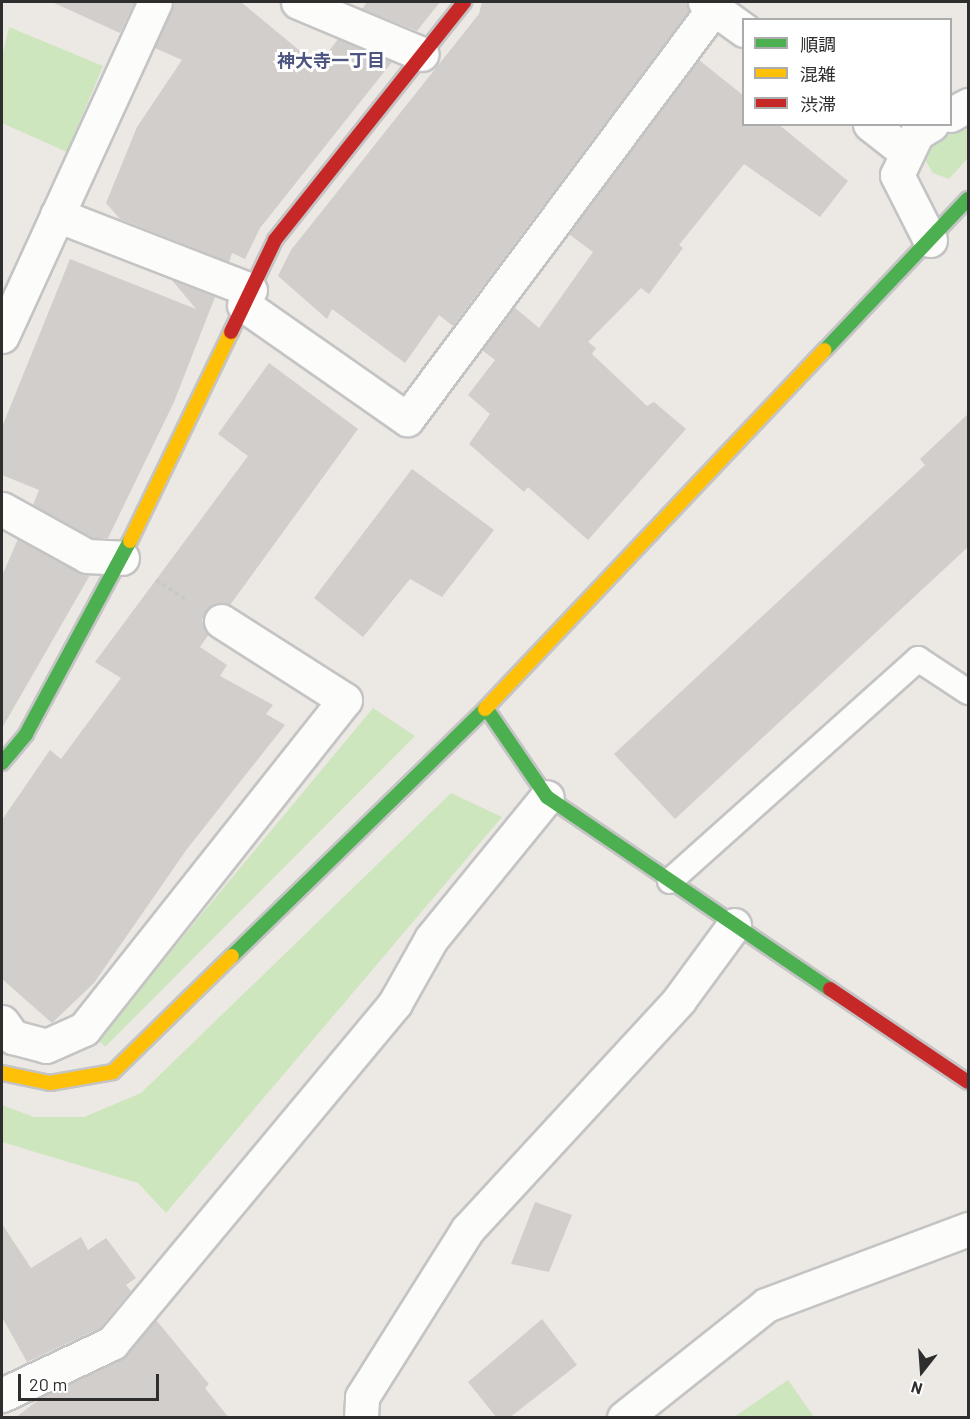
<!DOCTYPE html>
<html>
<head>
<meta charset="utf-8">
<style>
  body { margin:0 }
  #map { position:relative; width:970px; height:1419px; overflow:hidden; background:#ece8e4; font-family:Barlow,"Noto Sans JP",sans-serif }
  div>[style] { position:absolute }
  .green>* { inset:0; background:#cee6be }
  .building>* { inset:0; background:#d1cecb }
  .path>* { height:4px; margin-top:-2px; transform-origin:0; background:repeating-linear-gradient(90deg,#c9c9c8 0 4.5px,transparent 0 7.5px) }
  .roads { filter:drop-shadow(2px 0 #c5c4c5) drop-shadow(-2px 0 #c5c4c5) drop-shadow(0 2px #c5c4c5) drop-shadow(0 -2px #c5c4c5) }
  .lane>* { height:24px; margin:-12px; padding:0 12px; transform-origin:12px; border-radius:12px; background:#fcfcfb }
  .street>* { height:33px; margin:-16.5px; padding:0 16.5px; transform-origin:16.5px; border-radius:16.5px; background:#fcfcfb }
  .fast>* { height:14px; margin:-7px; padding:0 7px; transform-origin:7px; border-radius:7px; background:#4caf50 }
  .slow>* { height:14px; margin:-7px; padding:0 7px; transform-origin:7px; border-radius:7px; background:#ffc107 }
  .jam>* { height:14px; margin:-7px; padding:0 7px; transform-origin:7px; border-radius:7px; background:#c62828 }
  span { translate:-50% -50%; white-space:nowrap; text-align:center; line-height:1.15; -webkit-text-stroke:6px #fff; paint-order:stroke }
  .neighbourhood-label { font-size:18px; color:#4d5680; font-weight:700 }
  .frame { position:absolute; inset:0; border:3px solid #2e2e2e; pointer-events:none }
  .legend { position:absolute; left:742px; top:18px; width:210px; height:108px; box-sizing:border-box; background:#fff; border:2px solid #ababab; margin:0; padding:8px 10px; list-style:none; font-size:18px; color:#2e2e2e }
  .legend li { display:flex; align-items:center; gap:12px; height:30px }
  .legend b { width:30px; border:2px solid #ababab }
  .north { position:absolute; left:892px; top:1341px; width:60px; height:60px; -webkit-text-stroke:4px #fff; paint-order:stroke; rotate:197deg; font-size:16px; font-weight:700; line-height:24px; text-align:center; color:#2e2e2e }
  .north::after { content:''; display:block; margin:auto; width:21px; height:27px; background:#2e2e2e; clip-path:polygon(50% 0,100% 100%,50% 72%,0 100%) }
  .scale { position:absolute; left:18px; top:1374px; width:141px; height:27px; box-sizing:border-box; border:3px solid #2e2e2e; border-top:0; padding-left:8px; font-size:18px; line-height:21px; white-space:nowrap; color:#2e2e2e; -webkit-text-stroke:4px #fff; paint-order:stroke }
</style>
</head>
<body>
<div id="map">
  <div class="green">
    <i style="clip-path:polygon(9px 27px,103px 66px,67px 152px,2px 123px,2px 56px)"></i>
    <i style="clip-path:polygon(968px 117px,968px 158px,949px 179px,933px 173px,924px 158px,929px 142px)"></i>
    <i style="clip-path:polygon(373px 708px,415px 736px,105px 1047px,98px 1039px)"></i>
    <i style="clip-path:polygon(451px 793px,502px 817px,166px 1213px,138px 1183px,2px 1142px,2px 1105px,34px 1117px,84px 1117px,141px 1093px)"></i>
    <i style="clip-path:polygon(788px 1380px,814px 1417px,734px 1417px)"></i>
  </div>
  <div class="building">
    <i style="clip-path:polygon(52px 2px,135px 2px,120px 33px)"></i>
    <i style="clip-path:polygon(174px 2px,241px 2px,318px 66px,338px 39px,392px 62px,260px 228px,245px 259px,232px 253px,229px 262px,120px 219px,106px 203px,137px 127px,182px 60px,155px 48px)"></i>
    <i style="clip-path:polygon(367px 2px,440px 2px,417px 31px,362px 9px)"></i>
    <i style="clip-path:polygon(482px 2px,686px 2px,689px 11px,453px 326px,439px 315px,405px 363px,332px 309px,327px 319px,278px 276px,291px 250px,479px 14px)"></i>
    <i style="clip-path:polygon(699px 60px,744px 96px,744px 124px,778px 124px,848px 181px,820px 217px,744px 164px,679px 245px,683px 248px,649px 294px,641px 288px,588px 342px,596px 348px,592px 354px,647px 406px,654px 402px,686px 429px,588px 540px,528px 487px,524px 492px,469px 444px,490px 414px,468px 395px,495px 360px,482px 350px,514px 307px,539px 328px,593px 252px,569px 234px)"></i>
    <i style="clip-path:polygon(70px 259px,196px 309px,171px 279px,215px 297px,174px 402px,108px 538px,92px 538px,33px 505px,39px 490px,2px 475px,2px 427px)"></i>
    <i style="clip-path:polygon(269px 363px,358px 429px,230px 605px,212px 605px,202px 620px,209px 634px,200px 647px,227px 665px,220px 676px,273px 705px,266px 714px,285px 725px,187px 849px,94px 983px,52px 1023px,2px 979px,2px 820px,50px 750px,61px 759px,121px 678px,95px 662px,248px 456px,218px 434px)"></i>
    <i style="clip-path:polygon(969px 413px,969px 546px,675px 819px,614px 754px,925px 465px,920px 459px)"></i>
    <i style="clip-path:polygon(412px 469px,494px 530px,442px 597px,410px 579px,363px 637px,314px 598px)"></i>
    <i style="clip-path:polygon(18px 539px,90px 575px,2px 728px,2px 576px)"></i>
    <i style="clip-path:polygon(535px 1202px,572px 1215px,549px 1272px,511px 1264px)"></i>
    <i style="clip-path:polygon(2px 1224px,31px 1268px,81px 1237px,88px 1250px,106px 1238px,136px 1278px,126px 1285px,131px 1291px,100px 1328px,27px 1362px,2px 1317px)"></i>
    <i style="clip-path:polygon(542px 1319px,577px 1365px,509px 1418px,497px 1418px,468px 1382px)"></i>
    <i style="clip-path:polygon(156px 1320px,209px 1384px,205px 1388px,229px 1418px,15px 1418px,45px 1395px,120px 1360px)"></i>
  </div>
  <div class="path">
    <i style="left:156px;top:580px;width:37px;rotate:33deg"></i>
  </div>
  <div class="roads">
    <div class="lane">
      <i style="left:670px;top:881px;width:333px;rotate:-41.8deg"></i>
      <i style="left:918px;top:659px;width:60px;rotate:33.4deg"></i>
    </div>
    <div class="street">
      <i style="left:298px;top:2px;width:134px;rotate:22.8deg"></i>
      <i style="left:705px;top:2px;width:48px;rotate:35.7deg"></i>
      <i style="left:950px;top:115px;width:21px;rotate:-29deg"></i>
      <i style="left:870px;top:124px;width:47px;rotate:38.1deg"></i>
      <i style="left:57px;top:215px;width:207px;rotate:21.2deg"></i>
      <i style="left:930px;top:240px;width:73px;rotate:-116.9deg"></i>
      <i style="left:897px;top:175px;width:47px;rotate:-64.5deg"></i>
      <i style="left:917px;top:133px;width:17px;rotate:-31deg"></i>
      <i style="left:244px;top:305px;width:199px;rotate:35deg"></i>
      <i style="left:407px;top:419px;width:513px;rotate:-53.24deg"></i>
      <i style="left:2px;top:336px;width:367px;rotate:-65.4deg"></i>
      <i style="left:2px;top:509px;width:97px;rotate:28.9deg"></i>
      <i style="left:87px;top:556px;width:35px;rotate:3deg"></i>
      <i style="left:2px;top:1022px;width:19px;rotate:54deg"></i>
      <i style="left:13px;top:1037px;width:34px;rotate:15deg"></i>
      <i style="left:46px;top:1046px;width:42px;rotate:-24.1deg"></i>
      <i style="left:84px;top:1029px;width:420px;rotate:-51.6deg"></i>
      <i style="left:345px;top:700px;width:147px;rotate:-147.5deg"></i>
      <i style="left:2px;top:1395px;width:122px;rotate:-25.3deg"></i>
      <i style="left:112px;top:1343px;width:442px;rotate:-50.2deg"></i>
      <i style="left:395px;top:1003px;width:73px;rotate:-60.6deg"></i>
      <i style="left:431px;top:939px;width:183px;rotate:-50.8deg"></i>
      <i style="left:361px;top:1418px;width:21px;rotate:-87deg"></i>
      <i style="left:362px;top:1397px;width:199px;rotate:-57.8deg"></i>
      <i style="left:468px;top:1229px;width:311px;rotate:-47.3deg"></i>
      <i style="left:679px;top:1000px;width:93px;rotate:-53.7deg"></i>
      <i style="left:624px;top:1418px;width:181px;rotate:-38.5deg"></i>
      <i style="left:766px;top:1305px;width:216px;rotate:-20.6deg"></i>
    </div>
    <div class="fast">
      <i style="left:825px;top:350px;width:208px;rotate:-46.6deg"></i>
      <i style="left:486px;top:708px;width:108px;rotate:55.6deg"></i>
      <i style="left:547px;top:797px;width:342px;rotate:34.2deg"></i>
      <i style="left:2px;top:763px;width:38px;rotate:-50deg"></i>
      <i style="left:26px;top:734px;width:219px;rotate:-61.7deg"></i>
      <i style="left:232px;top:956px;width:354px;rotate:-44.3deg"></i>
    </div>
    <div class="slow">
      <i style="left:130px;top:541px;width:232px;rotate:-64.2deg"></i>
      <i style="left:485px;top:709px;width:494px;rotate:-46.6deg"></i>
      <i style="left:2px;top:1073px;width:49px;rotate:11.8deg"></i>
      <i style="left:50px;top:1083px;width:64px;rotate:-9.9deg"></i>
      <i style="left:113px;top:1072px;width:166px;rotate:-44.3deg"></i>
    </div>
    <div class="jam">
      <i style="left:231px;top:332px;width:102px;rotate:-64.4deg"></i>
      <i style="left:275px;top:240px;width:304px;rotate:-51.5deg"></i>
      <i style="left:830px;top:989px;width:166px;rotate:34deg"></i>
    </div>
  </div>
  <div class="neighbourhood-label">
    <span style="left:331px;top:60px">神大寺一丁目</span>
  </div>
  <div class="frame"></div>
  <ul class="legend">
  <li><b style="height:8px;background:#4caf50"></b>順調</li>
  <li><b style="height:8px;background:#ffc107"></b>混雑</li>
  <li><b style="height:8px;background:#c62828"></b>渋滞</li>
  </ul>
  <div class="north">N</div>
  <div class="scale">20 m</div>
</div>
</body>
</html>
